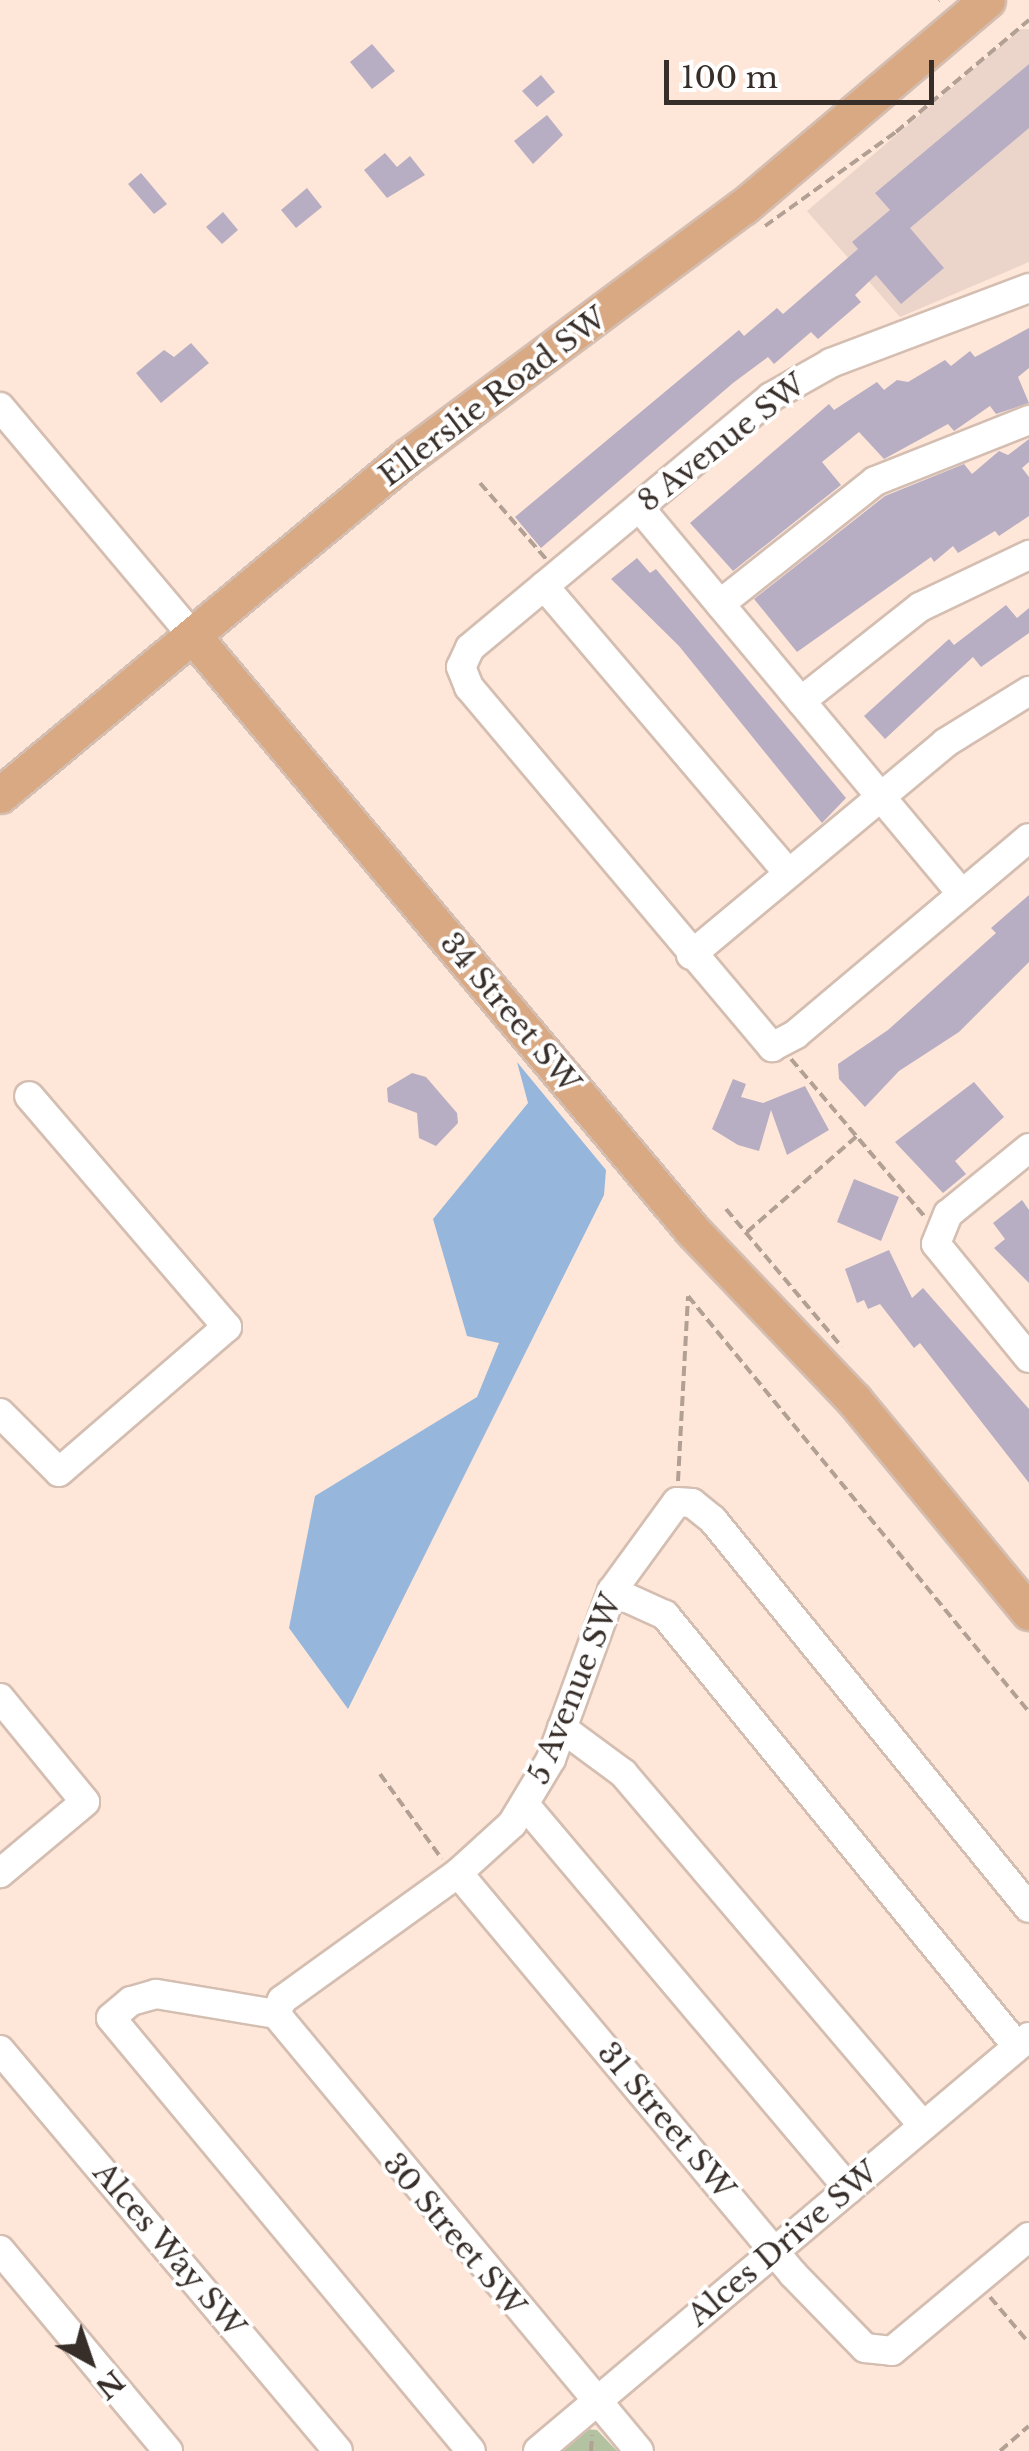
<!DOCTYPE html>
<html>
<head>
<meta charset="utf-8">
<style>
  body { margin:0 }
  #map { position:relative; width:1029px; height:2451px; overflow:hidden; background:#fee6d8; font-family:"Libre Baskerville",serif }
  div>[style] { position:absolute }
  .commercial>* { inset:0; background:#ebd5ca }
  .green>* { inset:0; background:#b3c3a1 }
  .water>* { inset:0; background:#96b7db }
  .building>* { inset:0; background:#b8aec3 }
  .path>* { height:4px; margin-top:-2px; transform-origin:0; background:repeating-linear-gradient(90deg,#b2a095 0 10px,transparent 0 15px) }
  .roads { filter:drop-shadow(2px 0 #d4beb1) drop-shadow(-2px 0 #d4beb1) drop-shadow(0 2px #d4beb1) drop-shadow(0 -2px #d4beb1) }
  .minor>* { height:28px; margin:-14px; padding:0 14px; transform-origin:14px; border-radius:14px; background:#fff }
  .major>* { height:35px; margin:-17.5px; padding:0 17.5px; transform-origin:17.5px; border-radius:17.5px; background:#d9a983 }
  span { translate:-50% -50%; white-space:nowrap; text-align:center; line-height:1.15; -webkit-text-stroke:8px #fff; paint-order:stroke }
  .street-label { font-size:30px; color:#372e29 }
  .north { position:absolute; left:40px; top:2311px; width:100px; height:100px; -webkit-text-stroke:8px #fff; paint-order:stroke; rotate:140deg; font-size:28px; font-weight:700; line-height:40px; text-align:center; color:#372e29 }
  .north::after { content:''; display:block; margin:auto; width:35px; height:45px; background:#372e29; clip-path:polygon(50% 0,100% 100%,50% 72%,0 100%) }
  .scale { position:absolute; left:664px; top:60px; width:270px; height:45px; box-sizing:border-box; border:5px solid #372e29; border-top:0; padding-left:12px; font-size:30px; line-height:35px; white-space:nowrap; color:#372e29; -webkit-text-stroke:8px #fff; paint-order:stroke }
</style>
</head>
<body>
<div id="map">
  <div class="commercial">
    <i style="clip-path:polygon(1021px 29px,1029px 29px,1029px 262px,900px 317px,807px 211px)"></i>
  </div>
  <div class="green">
    <i style="clip-path:polygon(583px 2429px,597px 2430px,617px 2451px,557px 2451px)"></i>
  </div>
  <div class="water">
    <i style="clip-path:polygon(517px 1062px,606px 1170px,604px 1195px,348px 1709px,289px 1628px,315px 1496px,477px 1397px,499px 1343px,467px 1336px,433px 1219px,528px 1103px)"></i>
  </div>
  <div class="building">
    <i style="clip-path:polygon(372px 44px,395px 71px,372px 89px,350px 62px)"></i>
    <i style="clip-path:polygon(1029px 64px,1029px 128px,910px 228px,944px 268px,901px 304px,876px 275px,855px 295px,861px 302px,818px 339px,811px 332px,774px 364px,768px 357px,733px 383px,541px 548px,515px 517px,739px 330px,744px 336px,777px 308px,783px 314px,858px 249px,852px 242px,890px 210px,875px 193px)"></i>
    <i style="clip-path:polygon(541px 75px,555px 92px,537px 107px,522px 91px)"></i>
    <i style="clip-path:polygon(547px 115px,563px 135px,533px 164px,514px 141px)"></i>
    <i style="clip-path:polygon(385px 153px,397px 167px,410px 156px,425px 175px,387px 198px,364px 170px)"></i>
    <i style="clip-path:polygon(141px 173px,167px 204px,154px 214px,128px 184px)"></i>
    <i style="clip-path:polygon(307px 188px,322px 207px,296px 228px,281px 210px)"></i>
    <i style="clip-path:polygon(223px 212px,238px 230px,222px 244px,206px 227px)"></i>
    <i style="clip-path:polygon(1029px 328px,1029px 368px,1018px 377px,1029px 403px,996px 414px,990px 406px,954px 431px,948px 424px,884px 459px,859px 432px,822px 462px,841px 485px,733px 571px,690px 523px,829px 404px,834px 410px,877px 382px,884px 390px,897px 380px,908px 382px,945px 360px,951px 366px,970px 351px,975px 357px)"></i>
    <i style="clip-path:polygon(191px 343px,209px 363px,161px 403px,136px 373px,164px 350px,174px 357px)"></i>
    <i style="clip-path:polygon(1029px 439px,1029px 462px,1022px 468px,1029px 477px,1029px 516px,999px 536px,995px 531px,958px 553px,953px 546px,934px 562px,931px 557px,797px 652px,754px 599px,885px 496px,964px 464px,972px 474px,999px 451px,1008px 455px)"></i>
    <i style="clip-path:polygon(637px 558px,650px 573px,656px 569px,846px 798px,822px 823px,679px 646px,611px 579px)"></i>
    <i style="clip-path:polygon(1006px 605px,1017px 618px,1029px 608px,1029px 633px,981px 667px,973px 657px,885px 739px,864px 716px,949px 639px,954px 645px)"></i>
    <i style="clip-path:polygon(1029px 895px,1029px 962px,959px 1032px,899px 1071px,865px 1107px,839px 1079px,838px 1064px,888px 1030px,996px 933px,991px 928px)"></i>
    <i style="clip-path:polygon(412px 1073px,426px 1077px,457px 1113px,458px 1123px,436px 1146px,419px 1138px,417px 1113px,388px 1102px,387px 1088px)"></i>
    <i style="clip-path:polygon(733px 1079px,746px 1084px,741px 1097px,763px 1103px,805px 1086px,829px 1130px,787px 1155px,771px 1110px,759px 1151px,738px 1145px,712px 1129px)"></i>
    <i style="clip-path:polygon(974px 1082px,1004px 1117px,955px 1161px,966px 1174px,943px 1193px,895px 1142px)"></i>
    <i style="clip-path:polygon(854px 1179px,899px 1197px,881px 1241px,837px 1222px)"></i>
    <i style="clip-path:polygon(1022px 1200px,1029px 1210px,1029px 1283px,994px 1248px,1005px 1239px,993px 1223px)"></i>
    <i style="clip-path:polygon(889px 1250px,912px 1298px,923px 1288px,1029px 1409px,1029px 1483px,920px 1343px,914px 1348px,880px 1304px,868px 1309px,864px 1300px,857px 1303px,845px 1269px)"></i>
  </div>
  <div class="path">
    <i style="left:938px;top:1px;width:1px;rotate:-45deg"></i>
    <i style="left:765px;top:226px;width:161px;rotate:-35.7deg"></i>
    <i style="left:896px;top:132px;width:174px;rotate:-40.1deg"></i>
    <i style="left:480px;top:483px;width:101px;rotate:49deg"></i>
    <i style="left:791px;top:1059px;width:206px;rotate:49.7deg"></i>
    <i style="left:726px;top:1209px;width:180px;rotate:50deg"></i>
    <i style="left:747px;top:1232px;width:146px;rotate:-41.1deg"></i>
    <i style="left:688px;top:1296px;width:538px;rotate:50.66deg"></i>
    <i style="left:678px;top:1481px;width:185px;rotate:-86.9deg"></i>
    <i style="left:380px;top:1774px;width:105px;rotate:53.9deg"></i>
    <i style="left:990px;top:2297px;width:60px;rotate:49.7deg"></i>
    <i style="left:591px;top:2451px;width:16px;rotate:-86deg"></i>
    <i style="left:1000px;top:2451px;width:38px;rotate:-41deg"></i>
  </div>
  <div class="roads">
    <div class="minor">
      <i style="left:1029px;top:288px;width:212px;rotate:159.3deg"></i>
      <i style="left:831px;top:363px;width:69px;rotate:150.5deg"></i>
      <i style="left:771px;top:397px;width:392px;rotate:140.2deg"></i>
      <i style="left:470px;top:648px;width:21px;rotate:115deg"></i>
      <i style="left:461px;top:667px;width:22px;rotate:68deg"></i>
      <i style="left:469px;top:687px;width:471px;rotate:49.9deg"></i>
      <i style="left:772px;top:1047px;width:27px;rotate:-28deg"></i>
      <i style="left:796px;top:1034px;width:304px;rotate:-40.1deg"></i>
      <i style="left:0;top:407px;width:299px;rotate:49.9deg"></i>
      <i style="left:639px;top:507px;width:504px;rotate:50.15deg"></i>
      <i style="left:544px;top:586px;width:377px;rotate:49.6deg"></i>
      <i style="left:720px;top:604px;width:198px;rotate:-38.4deg"></i>
      <i style="left:875px;top:481px;width:166px;rotate:-21.6deg"></i>
      <i style="left:801px;top:701px;width:152px;rotate:-38.3deg"></i>
      <i style="left:920px;top:607px;width:121px;rotate:-25.5deg"></i>
      <i style="left:691px;top:955px;width:331px;rotate:-39.8deg"></i>
      <i style="left:945px;top:743px;width:99px;rotate:-31.8deg"></i>
      <i style="left:1029px;top:1148px;width:104px;rotate:140.8deg"></i>
      <i style="left:948px;top:1214px;width:32px;rotate:112deg"></i>
      <i style="left:936px;top:1244px;width:147px;rotate:50.8deg"></i>
      <i style="left:0;top:1413px;width:83px;rotate:45deg"></i>
      <i style="left:59px;top:1472px;width:222px;rotate:-40.8deg"></i>
      <i style="left:227px;top:1327px;width:304px;rotate:-130.6deg"></i>
      <i style="left:612px;top:1591px;width:58px;rotate:24.4deg"></i>
      <i style="left:665px;top:1615px;width:556px;rotate:50.76deg"></i>
      <i style="left:0;top:1698px;width:134px;rotate:50.7deg"></i>
      <i style="left:85px;top:1802px;width:111px;rotate:140.1deg"></i>
      <i style="left:562px;top:1728px;width:76px;rotate:36.4deg"></i>
      <i style="left:623px;top:1773px;width:463px;rotate:49.6deg"></i>
      <i style="left:526px;top:1806px;width:501px;rotate:49.86deg"></i>
      <i style="left:458px;top:1873px;width:523px;rotate:50.12deg"></i>
      <i style="left:793px;top:2274px;width:103px;rotate:45.8deg"></i>
      <i style="left:865px;top:2348px;width:27px;rotate:6deg"></i>
      <i style="left:892px;top:2351px;width:178px;rotate:-39.8deg"></i>
      <i style="left:276px;top:2014px;width:15px;rotate:-67deg"></i>
      <i style="left:282px;top:2000px;width:217px;rotate:-35.8deg"></i>
      <i style="left:458px;top:1873px;width:73px;rotate:-42.2deg"></i>
      <i style="left:512px;top:1824px;width:76px;rotate:-59deg"></i>
      <i style="left:551px;top:1759px;width:179px;rotate:-70deg"></i>
      <i style="left:612px;top:1591px;width:110px;rotate:-53.9deg"></i>
      <i style="left:677px;top:1502px;width:15px;rotate:4deg"></i>
      <i style="left:692px;top:1503px;width:27px;rotate:39deg"></i>
      <i style="left:713px;top:1520px;width:500px;rotate:50.84deg"></i>
      <i style="left:276px;top:2014px;width:122px;rotate:-170.5deg"></i>
      <i style="left:156px;top:1994px;width:26px;rotate:164deg"></i>
      <i style="left:131px;top:2001px;width:26px;rotate:140deg"></i>
      <i style="left:111px;top:2018px;width:563px;rotate:50.26deg"></i>
      <i style="left:276px;top:2014px;width:568px;rotate:50.28deg"></i>
      <i style="left:0;top:2050px;width:524px;rotate:49.87deg"></i>
      <i style="left:0;top:2250px;width:262px;rotate:50.1deg"></i>
      <i style="left:538px;top:2451px;width:642px;rotate:-40.14deg"></i>
    </div>
    <div class="major">
      <i style="left:193px;top:636px;width:777px;rotate:49.96deg"></i>
      <i style="left:693px;top:1231px;width:233px;rotate:46.4deg"></i>
      <i style="left:854px;top:1400px;width:275px;rotate:50.5deg"></i>
      <i style="left:0;top:795px;width:529px;rotate:-39.71deg"></i>
      <i style="left:407px;top:457px;width:419px;rotate:-36.7deg"></i>
      <i style="left:743px;top:207px;width:320px;rotate:-40.3deg"></i>
    </div>
  </div>
  <div class="street-label">
    <span style="left:493px;top:397px;rotate:-37deg">Ellerslie Road SW</span>
    <span style="left:722px;top:443px;rotate:-38deg">8 Avenue SW</span>
    <span style="left:510px;top:1013px;rotate:50deg">34 Street SW</span>
    <span style="left:575px;top:1689px;rotate:-68deg">5 Avenue SW</span>
    <span style="left:666px;top:2121px;rotate:50deg">31 Street SW</span>
    <span style="left:454px;top:2235px;rotate:50deg">30 Street SW</span>
    <span style="left:783px;top:2244px;rotate:-40deg">Alces Drive SW</span>
    <span style="left:169px;top:2250px;rotate:50deg">Alces Way SW</span>
  </div>
  <div class="north">N</div>
  <div class="scale">100 m</div>
</div>
</body>
</html>
